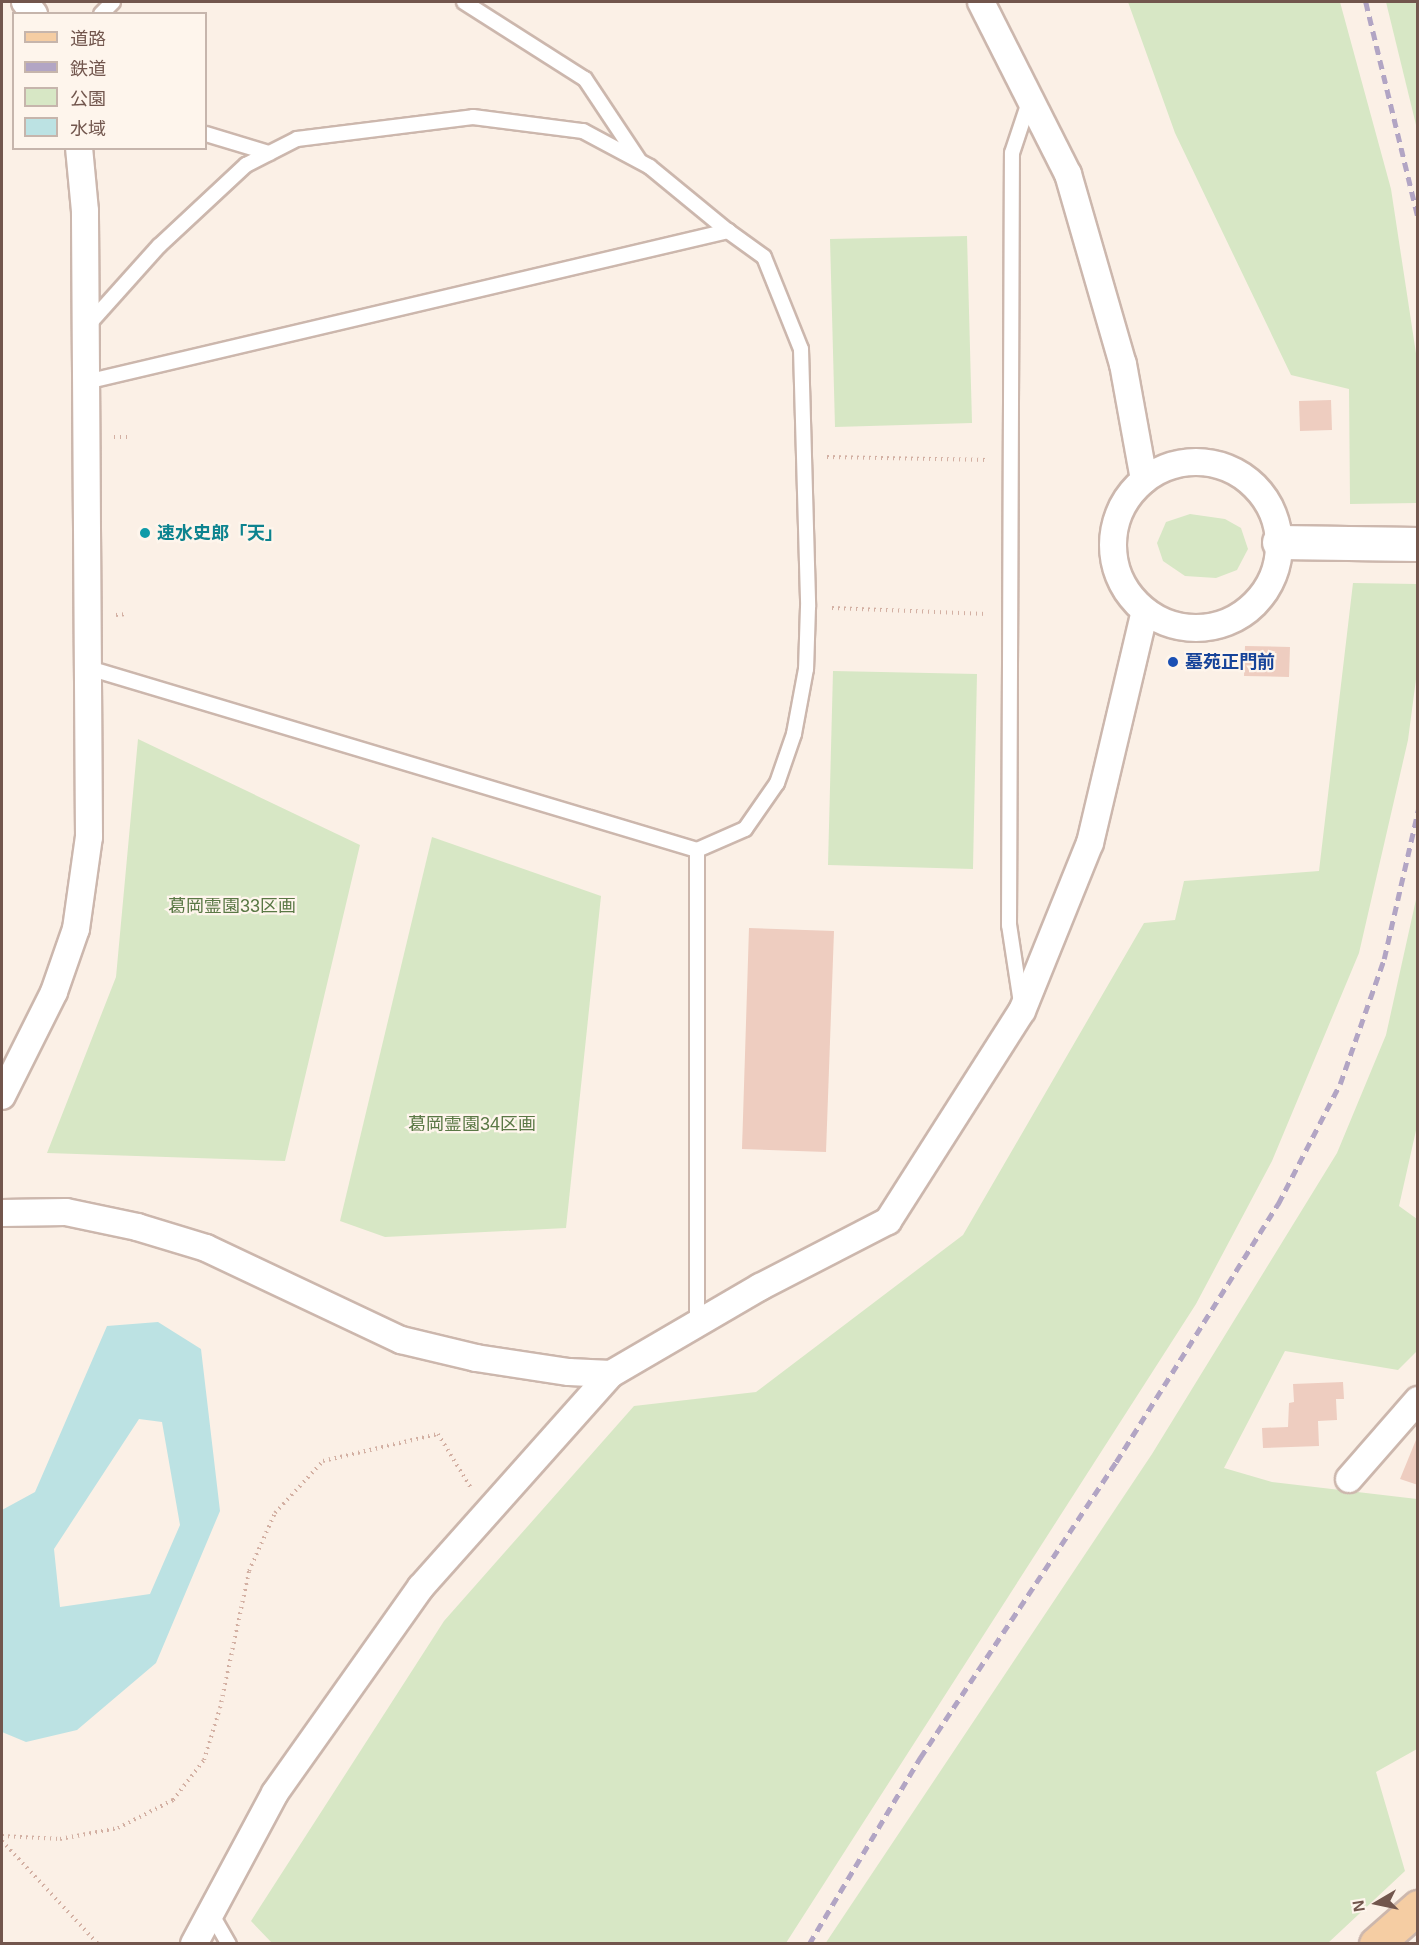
<!DOCTYPE html>
<html>
<head>
<meta charset="utf-8">
<style>
  body { margin:0 }
  #map { position:relative; width:1419px; height:1945px; overflow:hidden; background:#fbf0e6; font-family:Arial,"Noto Sans JP",sans-serif }
  div>[style] { position:absolute }
  .green>* { inset:0; background:#d7e7c5 }
  .water>* { inset:0; background:#bce2e3 }
  .building>* { inset:0; background:#eecdc0 }
  .path>* { height:4px; margin-top:-2px; transform-origin:0; background:repeating-linear-gradient(90deg,#d3b0a3 0 1.5px,transparent 0 6px) }
  .roads { filter:drop-shadow(2px 0 #ccb7ad) drop-shadow(-2px 0 #ccb7ad) drop-shadow(0 2px #ccb7ad) drop-shadow(0 -2px #ccb7ad) }
  .service>* { height:14px; margin:-7px; padding:0 7px; transform-origin:7px; border-radius:7px; background:#fff }
  .minor>* { height:26px; margin:-13px; padding:0 13px; transform-origin:13px; border-radius:13px; background:#fff }
  .minor>.ring { margin:-13px; padding:0; box-sizing:content-box; background:none; border:26px solid #fff; border-radius:50% }
  .tertiary>* { height:33px; margin:-16.5px; padding:0 16.5px; transform-origin:16.5px; border-radius:16.5px; background:#fff }
  .primary>* { height:33px; margin:-16.5px; padding:0 16.5px; transform-origin:16.5px; border-radius:16.5px; background:#f5cda3 }
  .rail>* { height:4.5px; margin-top:-2.25px; transform-origin:0; background:repeating-linear-gradient(90deg,#b2a5c4 0 9px,transparent 0 15px) }
  .dots>* { width:16px; height:16px; translate:-50% -50%; box-sizing:border-box; border:3px solid #fef5ec; border-radius:50% }
  span { translate:-50% -50%; white-space:nowrap; text-align:center; line-height:1.15; -webkit-text-stroke:4.5px #fef5ec; paint-order:stroke }
  .culture-label { font-size:18px; color:#0d838f; font-weight:700 }
  .left { translate:0 -50%; text-align:left }
  .transit-label { font-size:18px; color:#164399; font-weight:700 }
  .park-label { font-size:18px; color:#5a7845 }
  .frame { position:absolute; inset:0; border:3px solid #72564d; pointer-events:none }
  .legend { position:absolute; left:12px; top:12px; width:195px; height:138px; box-sizing:border-box; background:#fef5ec; border:2px solid #c6b5ac; margin:0; padding:8px 10px; list-style:none; font-size:18px; color:#72564d }
  .legend li { display:flex; align-items:center; gap:12px; height:30px }
  .legend b { width:30px; border:2px solid #c6b5ac }
  .north { position:absolute; left:1347px; top:1873px; width:60px; height:60px; -webkit-text-stroke:4px #fef5ec; paint-order:stroke; rotate:261deg; font-size:16px; font-weight:700; line-height:24px; text-align:center; color:#72564d }
  .north::after { content:''; display:block; margin:auto; width:21px; height:27px; background:#72564d; clip-path:polygon(50% 0,100% 100%,50% 72%,0 100%) }
</style>
</head>
<body>
<div id="map">
  <div class="green">
    <i style="clip-path:polygon(1128px 2px,1340px 2px,1391px 189px,1417px 360px,1417px 503px,1350px 504px,1349px 389px,1291px 375px,1175px 133px)"></i>
    <i style="clip-path:polygon(1386px 2px,1417px 2px,1417px 129px)"></i>
    <i style="clip-path:polygon(967px 236px,972px 423px,835px 427px,830px 239px)"></i>
    <i style="clip-path:polygon(1190px 514px,1225px 519px,1241px 528px,1248px 549px,1237px 570px,1216px 578px,1185px 576px,1163px 561px,1157px 543px,1166px 522px)"></i>
    <i style="clip-path:polygon(1353px 583px,1417px 584px,1418px 664px,1408px 740px,1359px 953px,1272px 1161px,1196px 1304px,786px 1943px,272px 1943px,251px 1921px,444px 1621px,634px 1406px,756px 1392px,963px 1235px,1144px 923px,1175px 920px,1184px 881px,1319px 871px)"></i>
    <i style="clip-path:polygon(833px 671px,977px 674px,973px 869px,828px 865px)"></i>
    <i style="clip-path:polygon(138px 739px,360px 845px,285px 1161px,47px 1153px,116px 977px)"></i>
    <i style="clip-path:polygon(432px 837px,601px 896px,566px 1228px,385px 1237px,340px 1221px)"></i>
    <i style="clip-path:polygon(1417px 895px,1417px 1126px,1399px 1206px,1417px 1219px,1417px 1351px,1398px 1370px,1285px 1351px,1224px 1468px,1272px 1482px,1417px 1499px,1417px 1749px,1376px 1772px,1405px 1871px,1328px 1943px,825px 1944px,1152px 1454px,1337px 1153px,1386px 1035px)"></i>
  </div>
  <div class="water">
    <i style="clip-path:polygon(evenodd,158px 1322px,201px 1349px,220px 1511px,156px 1663px,77px 1730px,26px 1742px,2px 1732px,2px 1510px,35px 1492px,107px 1326px,158px 1322px,139px 1419px,162px 1422px,180px 1525px,150px 1594px,60px 1607px,54px 1549px,139px 1419px)"></i>
  </div>
  <div class="building">
    <i style="clip-path:polygon(1331px 400px,1332px 430px,1300px 431px,1299px 401px)"></i>
    <i style="clip-path:polygon(1245px 646px,1290px 647px,1289px 677px,1244px 676px)"></i>
    <i style="clip-path:polygon(749px 928px,834px 931px,826px 1152px,742px 1149px)"></i>
    <i style="clip-path:polygon(1343px 1382px,1344px 1399px,1336px 1399px,1337px 1420px,1318px 1421px,1319px 1446px,1263px 1448px,1262px 1428px,1288px 1427px,1289px 1403px,1294px 1402px,1293px 1384px)"></i>
    <i style="clip-path:polygon(1418px 1435px,1418px 1485px,1400px 1479px)"></i>
  </div>
  <div class="path">
    <i style="left:114px;top:437px;width:13px"></i>
    <i style="left:827px;top:457px;width:161px;rotate:1.1deg"></i>
    <i style="left:832px;top:608px;width:155px;rotate:2.2deg"></i>
    <i style="left:116px;top:615px;width:11px;rotate:-5deg"></i>
    <i style="left:2px;top:1836px;width:58px;rotate:3deg"></i>
    <i style="left:60px;top:1839px;width:59px;rotate:-10.7deg"></i>
    <i style="left:118px;top:1828px;width:62px;rotate:-27deg"></i>
    <i style="left:173px;top:1800px;width:51px;rotate:-52.2deg"></i>
    <i style="left:204px;top:1760px;width:54px;rotate:-72.9deg"></i>
    <i style="left:220px;top:1708px;width:140px;rotate:-78deg"></i>
    <i style="left:249px;top:1571px;width:64px;rotate:-65.9deg"></i>
    <i style="left:275px;top:1513px;width:71px;rotate:-47.3deg"></i>
    <i style="left:323px;top:1461px;width:118px;rotate:-13.2deg"></i>
    <i style="left:438px;top:1434px;width:63px;rotate:58.6deg"></i>
    <i style="left:2px;top:1841px;width:141px;rotate:47deg"></i>
  </div>
  <div class="roads">
    <div class="service">
      <i style="left:464px;top:2px;width:143px;rotate:32.5deg"></i>
      <i style="left:585px;top:79px;width:97px;rotate:56.3deg"></i>
      <i style="left:101px;top:14px;width:17px;rotate:-45deg"></i>
      <i style="left:206px;top:134px;width:66px;rotate:16.8deg"></i>
      <i style="left:88px;top:325px;width:106px;rotate:-48.1deg"></i>
      <i style="left:159px;top:246px;width:119px;rotate:-43deg"></i>
      <i style="left:246px;top:165px;width:57px;rotate:-27deg"></i>
      <i style="left:297px;top:139px;width:177px;rotate:-7.1deg"></i>
      <i style="left:473px;top:117px;width:111px;rotate:7.3deg"></i>
      <i style="left:583px;top:131px;width:76px;rotate:28.2deg"></i>
      <i style="left:650px;top:167px;width:101px;rotate:39.4deg"></i>
      <i style="left:86px;top:382px;width:660px;rotate:-13.24deg"></i>
      <i style="left:728px;top:231px;width:44px;rotate:35.8deg"></i>
      <i style="left:764px;top:257px;width:99px;rotate:68.1deg"></i>
      <i style="left:801px;top:349px;width:258px;rotate:88.4deg"></i>
      <i style="left:808px;top:607px;width:62px;rotate:91.8deg"></i>
      <i style="left:806px;top:669px;width:66px;rotate:100.5deg"></i>
      <i style="left:794px;top:734px;width:52px;rotate:109.1deg"></i>
      <i style="left:777px;top:783px;width:56px;rotate:124.8deg"></i>
      <i style="left:745px;top:829px;width:52px;rotate:156.4deg"></i>
      <i style="left:697px;top:850px;width:635px;rotate:-163.34deg"></i>
      <i style="left:1021px;top:1003px;width:79px;rotate:-98.7deg"></i>
      <i style="left:1009px;top:925px;width:772px;rotate:-89.78deg"></i>
      <i style="left:1012px;top:153px;width:57px;rotate:-71.6deg"></i>
      <i style="left:697px;top:1323px;width:473px;rotate:-90deg"></i>
      <i style="left:212px;top:1915px;width:34px;rotate:60deg"></i>
    </div>
    <div class="minor">
      <i style="left:25px;top:2px;width:15px;rotate:53deg"></i>
      <i style="left:981px;top:2px;width:193px;rotate:63.2deg"></i>
      <i style="left:1068px;top:174px;width:198px;rotate:73.9deg"></i>
      <i style="left:1123px;top:364px;width:118px;rotate:79.7deg"></i>
      <i class="ring" style="left:1113px;top:462px;width:140px;height:140px"></i>
      <i style="left:2px;top:1096px;width:116px;rotate:-63.4deg"></i>
      <i style="left:54px;top:992px;width:67px;rotate:-70.8deg"></i>
      <i style="left:76px;top:929px;width:93px;rotate:-82deg"></i>
      <i style="left:89px;top:837px;width:626px;rotate:-90.37deg"></i>
      <i style="left:85px;top:211px;width:63px;rotate:-95.4deg"></i>
      <i style="left:2px;top:1213px;width:64px;rotate:-0.9deg"></i>
      <i style="left:66px;top:1212px;width:73px;rotate:11.9deg"></i>
      <i style="left:137px;top:1227px;width:72px;rotate:16.9deg"></i>
      <i style="left:206px;top:1248px;width:216px;rotate:25.3deg"></i>
      <i style="left:401px;top:1340px;width:77px;rotate:13.5deg"></i>
      <i style="left:476px;top:1358px;width:94px;rotate:8.6deg"></i>
      <i style="left:569px;top:1372px;width:42px;rotate:2.7deg"></i>
      <i style="left:1349px;top:1479px;width:105px;rotate:-48.9deg"></i>
      <i style="left:194px;top:1944px;width:171px;rotate:-61.8deg"></i>
      <i style="left:275px;top:1793px;width:252px;rotate:-54.7deg"></i>
      <i style="left:421px;top:1587px;width:285px;rotate:-48.3deg"></i>
      <i style="left:611px;top:1374px;width:173px;rotate:-30.3deg"></i>
      <i style="left:760px;top:1287px;width:144px;rotate:-27.3deg"></i>
      <i style="left:888px;top:1221px;width:249px;rotate:-57.5deg"></i>
      <i style="left:1022px;top:1011px;width:181px;rotate:-68deg"></i>
      <i style="left:1090px;top:843px;width:238px;rotate:-76.7deg"></i>
    </div>
    <div class="tertiary">
      <i style="left:1279px;top:542px;width:139px;rotate:0.8deg"></i>
    </div>
    <div class="primary">
      <i style="left:1376px;top:1944px;width:56px;rotate:-41.4deg"></i>
    </div>
  </div>
  <div class="rail">
    <i style="left:1366px;top:2px;width:221px;rotate:76.4deg"></i>
    <i style="left:809px;top:1944px;width:217px;rotate:-59.2deg"></i>
    <i style="left:920px;top:1758px;width:355px;rotate:-56.5deg"></i>
    <i style="left:1116px;top:1462px;width:305px;rotate:-57.9deg"></i>
    <i style="left:1278px;top:1204px;width:135px;rotate:-62.7deg"></i>
    <i style="left:1340px;top:1084px;width:133px;rotate:-70.6deg"></i>
    <i style="left:1384px;top:959px;width:153px;rotate:-77.1deg"></i>
  </div>
  <div class="dots">
    <i style="left:145px;top:533px;background:#0f9aa8"></i>
    <i style="left:1173px;top:662px;background:#1a4fb4"></i>
  </div>
  <div class="culture-label">
    <span class="left" style="left:157px;top:533px">速水史郎「天」</span>
  </div>
  <div class="transit-label">
    <span class="left" style="left:1185px;top:662px">墓苑正門前</span>
  </div>
  <div class="park-label">
    <span style="left:232px;top:906px">葛岡霊園33区画</span>
    <span style="left:472px;top:1124px">葛岡霊園34区画</span>
  </div>
  <div class="frame"></div>
  <ul class="legend">
  <li><b style="height:8px;background:#f5cda3"></b>道路</li>
  <li><b style="height:8px;background:#b2a5c4"></b>鉄道</li>
  <li><b style="height:16px;background:#d7e7c5"></b>公園</li>
  <li><b style="height:16px;background:#bce2e3"></b>水域</li>
  </ul>
  <div class="north">N</div>
</div>
</body>
</html>
